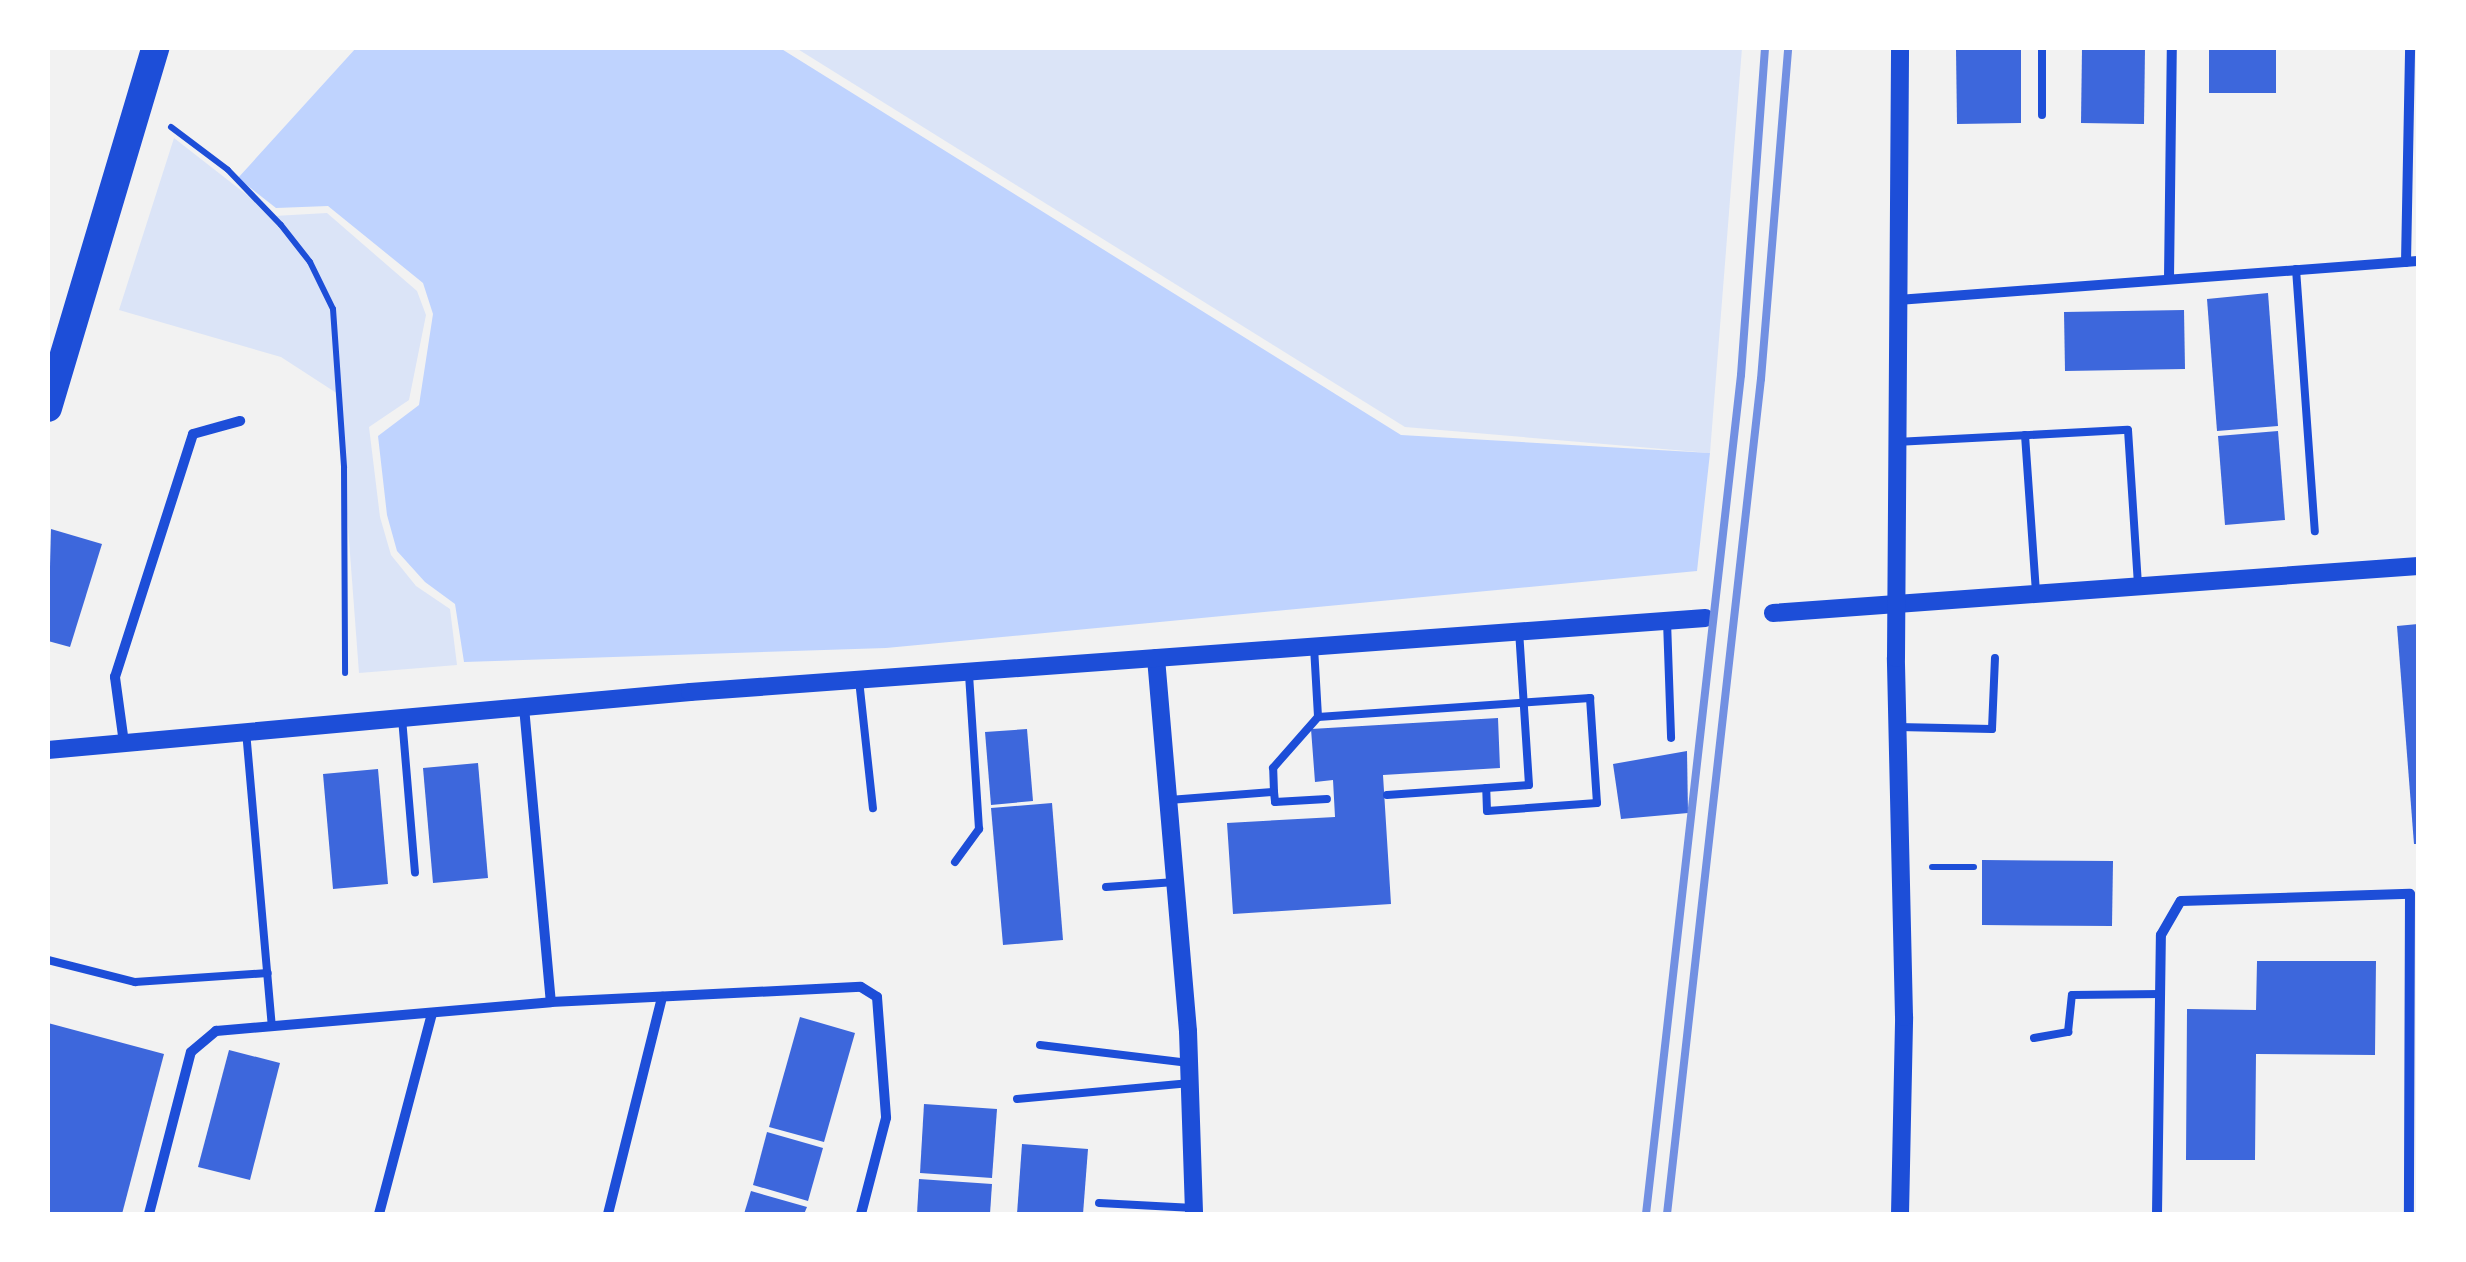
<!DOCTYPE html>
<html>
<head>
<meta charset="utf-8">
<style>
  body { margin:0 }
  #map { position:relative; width:2466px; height:1262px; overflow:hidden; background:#f2f2f2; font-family:"Varela Round",sans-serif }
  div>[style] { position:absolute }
  .green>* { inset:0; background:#dbe4f7 }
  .water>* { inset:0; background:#bfd3fe }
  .building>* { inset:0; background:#3d67dc }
  .path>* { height:6px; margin:-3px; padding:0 3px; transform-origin:3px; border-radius:3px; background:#1d4ed8 }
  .service>* { height:8px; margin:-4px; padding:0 4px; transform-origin:4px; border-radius:4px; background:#1d4ed8 }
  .minor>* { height:10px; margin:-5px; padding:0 5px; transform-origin:5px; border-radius:5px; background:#1d4ed8 }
  .tertiary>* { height:18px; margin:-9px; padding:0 9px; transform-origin:9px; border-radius:9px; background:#1d4ed8 }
  .trunk>* { height:28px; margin:-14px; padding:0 14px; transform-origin:14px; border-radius:14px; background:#1d4ed8 }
  .rail>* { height:8px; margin:-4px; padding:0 4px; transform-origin:4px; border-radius:4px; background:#7290e2 }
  span { translate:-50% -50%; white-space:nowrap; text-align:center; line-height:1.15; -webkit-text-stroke:8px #fff; paint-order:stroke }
  .frame { position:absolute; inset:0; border:50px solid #fff; pointer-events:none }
</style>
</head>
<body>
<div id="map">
  <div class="green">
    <i style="clip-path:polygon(796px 48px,1742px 48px,1710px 453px,1405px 427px)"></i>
    <i style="clip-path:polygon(174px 138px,274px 216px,327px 213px,417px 291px,426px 315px,409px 400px,369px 427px,380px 517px,391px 555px,416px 586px,450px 609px,457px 665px,359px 673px,338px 394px,281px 357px,119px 310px)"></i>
  </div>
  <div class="water">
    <i style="clip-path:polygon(356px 48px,780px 48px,1401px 435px,1710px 453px,1697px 571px,886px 648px,464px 662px,455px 604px,425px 582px,397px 551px,387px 515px,378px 436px,419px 405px,433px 314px,423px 283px,328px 206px,276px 208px,238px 178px)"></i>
  </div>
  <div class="building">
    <i style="clip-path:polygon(2021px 48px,2021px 123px,1957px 124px,1956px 49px)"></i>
    <i style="clip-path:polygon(2082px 48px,2145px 48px,2144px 124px,2081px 123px)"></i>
    <i style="clip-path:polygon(2209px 48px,2276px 48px,2276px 93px,2209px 93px)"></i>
    <i style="clip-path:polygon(2268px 293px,2278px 426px,2217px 431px,2207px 299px)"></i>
    <i style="clip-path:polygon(2184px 310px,2185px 369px,2065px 371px,2064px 312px)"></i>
    <i style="clip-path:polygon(2278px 431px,2285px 520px,2225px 525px,2218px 436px)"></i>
    <i style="clip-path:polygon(51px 529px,102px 544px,70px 647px,48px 641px)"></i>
    <i style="clip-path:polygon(2418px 624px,2418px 844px,2414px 844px,2397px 626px)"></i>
    <i style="clip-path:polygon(1498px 718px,1500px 768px,1383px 775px,1391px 904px,1233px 914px,1227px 823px,1335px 817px,1333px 780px,1315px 782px,1311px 729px)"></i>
    <i style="clip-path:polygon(1027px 729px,1033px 801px,991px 805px,985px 732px)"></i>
    <i style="clip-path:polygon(1687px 751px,1688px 813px,1621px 819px,1613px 764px)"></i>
    <i style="clip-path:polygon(478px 763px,488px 878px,433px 883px,423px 768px)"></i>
    <i style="clip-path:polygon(378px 769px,388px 884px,333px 889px,323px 774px)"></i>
    <i style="clip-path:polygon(1052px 803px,1063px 940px,1003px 945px,991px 808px)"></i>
    <i style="clip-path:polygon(1982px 860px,2113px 861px,2112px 926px,1982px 925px)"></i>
    <i style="clip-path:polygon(2257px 961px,2376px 961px,2375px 1055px,2256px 1054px,2255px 1160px,2186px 1160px,2187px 1009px,2256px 1010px)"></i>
    <i style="clip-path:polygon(800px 1017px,855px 1033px,824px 1142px,769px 1127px)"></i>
    <i style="clip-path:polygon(48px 1023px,164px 1054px,122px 1214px,48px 1214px)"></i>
    <i style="clip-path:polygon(229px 1050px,280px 1063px,250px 1180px,198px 1167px)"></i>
    <i style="clip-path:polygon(924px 1104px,997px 1109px,992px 1178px,920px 1173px)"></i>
    <i style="clip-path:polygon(767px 1132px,823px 1148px,808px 1201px,753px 1185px)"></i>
    <i style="clip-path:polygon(1022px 1144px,1088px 1149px,1083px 1214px,1017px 1214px)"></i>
    <i style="clip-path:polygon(919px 1179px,992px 1184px,990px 1214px,917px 1214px)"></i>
    <i style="clip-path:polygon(751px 1191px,807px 1207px,804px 1214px,744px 1214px)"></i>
  </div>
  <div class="path">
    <i style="left:171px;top:127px;width:71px;rotate:37deg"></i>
    <i style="left:228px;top:170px;width:76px;rotate:46.1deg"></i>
    <i style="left:281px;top:225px;width:47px;rotate:51.9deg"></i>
    <i style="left:310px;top:262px;width:52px;rotate:63.9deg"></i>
    <i style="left:333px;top:309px;width:159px;rotate:86deg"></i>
    <i style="left:344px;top:468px;width:205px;rotate:89.7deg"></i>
    <i style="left:1932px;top:867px;width:42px"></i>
  </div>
  <div class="service">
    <i style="left:2042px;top:48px;width:67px;rotate:90deg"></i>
    <i style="left:2296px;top:269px;width:263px;rotate:85.9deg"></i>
    <i style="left:2025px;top:435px;width:156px;rotate:86deg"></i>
    <i style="left:1896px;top:442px;width:232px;rotate:-3deg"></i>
    <i style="left:2128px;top:430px;width:155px;rotate:86.3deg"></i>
    <i style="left:1667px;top:621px;width:117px;rotate:88deg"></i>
    <i style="left:1314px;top:647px;width:70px;rotate:86.7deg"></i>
    <i style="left:859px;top:680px;width:129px;rotate:83.8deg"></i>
    <i style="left:402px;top:718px;width:155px;rotate:85.2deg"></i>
    <i style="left:1898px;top:727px;width:94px;rotate:1.2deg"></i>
    <i style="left:1992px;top:729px;width:71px;rotate:-87.6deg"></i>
    <i style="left:246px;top:731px;width:296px;rotate:85deg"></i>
    <i style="left:1274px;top:792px;width:10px;rotate:84deg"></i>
    <i style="left:1275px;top:802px;width:52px;rotate:-3.3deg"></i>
    <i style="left:1387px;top:795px;width:142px;rotate:-4deg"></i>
    <i style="left:1529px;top:785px;width:153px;rotate:-93.7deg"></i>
    <i style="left:1169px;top:800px;width:105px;rotate:-4.4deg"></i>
    <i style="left:1274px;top:792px;width:24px;rotate:-92deg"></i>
    <i style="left:1273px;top:768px;width:68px;rotate:-48.6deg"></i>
    <i style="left:1318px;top:717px;width:273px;rotate:-4deg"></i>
    <i style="left:1590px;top:698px;width:105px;rotate:86.2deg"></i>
    <i style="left:1597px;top:803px;width:110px;rotate:175.8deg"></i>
    <i style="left:1487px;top:811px;width:23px;rotate:-92deg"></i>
    <i style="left:955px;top:862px;width:41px;rotate:-54deg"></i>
    <i style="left:979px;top:829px;width:156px;rotate:-93.7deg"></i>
    <i style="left:1106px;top:887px;width:69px;rotate:-4.1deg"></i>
    <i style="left:48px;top:960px;width:90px;rotate:14.2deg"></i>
    <i style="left:135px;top:982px;width:133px;rotate:-3.9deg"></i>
    <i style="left:2034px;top:1038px;width:35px;rotate:-10deg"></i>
    <i style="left:2068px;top:1032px;width:37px;rotate:-84deg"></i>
    <i style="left:2072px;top:995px;width:89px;rotate:-0.6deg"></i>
    <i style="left:1040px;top:1045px;width:150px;rotate:6.9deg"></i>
    <i style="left:1017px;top:1099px;width:174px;rotate:-5.3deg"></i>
    <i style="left:1099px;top:1203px;width:95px;rotate:3deg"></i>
  </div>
  <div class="minor">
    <i style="left:2406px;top:262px;width:214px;rotate:-88.9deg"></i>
    <i style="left:2169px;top:278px;width:230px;rotate:-89.3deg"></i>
    <i style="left:1898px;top:300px;width:521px;rotate:-4.29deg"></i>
    <i style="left:524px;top:707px;width:296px;rotate:84.8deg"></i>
    <i style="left:124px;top:743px;width:67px;rotate:-97.8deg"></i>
    <i style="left:115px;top:677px;width:255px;rotate:-72.2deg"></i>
    <i style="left:193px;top:434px;width:49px;rotate:-15.5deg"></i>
    <i style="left:149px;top:1214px;width:167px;rotate:-75.5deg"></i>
    <i style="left:191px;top:1052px;width:33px;rotate:-40deg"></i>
    <i style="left:216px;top:1031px;width:336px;rotate:-4.9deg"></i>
    <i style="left:551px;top:1002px;width:310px;rotate:-2.8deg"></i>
    <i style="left:861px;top:987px;width:19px;rotate:32deg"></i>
    <i style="left:877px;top:997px;width:121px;rotate:85.7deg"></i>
    <i style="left:886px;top:1118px;width:99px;rotate:104.6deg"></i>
    <i style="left:379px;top:1214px;width:207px;rotate:-75.2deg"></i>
    <i style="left:608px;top:1214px;width:224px;rotate:-76deg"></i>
    <i style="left:2157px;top:1214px;width:279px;rotate:-89.2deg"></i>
    <i style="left:2161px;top:935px;width:39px;rotate:-60deg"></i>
    <i style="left:2181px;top:901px;width:229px;rotate:-1.8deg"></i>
    <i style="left:2410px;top:894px;width:320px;rotate:90.2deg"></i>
  </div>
  <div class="tertiary">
    <i style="left:1773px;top:613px;width:647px;rotate:-4.17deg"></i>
    <i style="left:1156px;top:658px;width:374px;rotate:85.1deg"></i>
    <i style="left:1188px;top:1031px;width:183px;rotate:88.1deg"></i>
    <i style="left:48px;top:750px;width:645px;rotate:-5.16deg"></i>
    <i style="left:690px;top:692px;width:1018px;rotate:-4.17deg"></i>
    <i style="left:1900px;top:1214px;width:197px;rotate:-88.8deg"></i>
    <i style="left:1904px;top:1017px;width:359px;rotate:-91.3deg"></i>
    <i style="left:1896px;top:658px;width:610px;rotate:-89.62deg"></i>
  </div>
  <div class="trunk">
    <i style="left:48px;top:408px;width:376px;rotate:-73.4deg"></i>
  </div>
  <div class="rail">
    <i style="left:1646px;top:1214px;width:844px;rotate:-83.54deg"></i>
    <i style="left:1741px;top:375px;width:328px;rotate:-85.8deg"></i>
    <i style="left:1667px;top:1214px;width:840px;rotate:-83.58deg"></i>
    <i style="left:1761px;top:379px;width:332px;rotate:-85.3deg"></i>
  </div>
  <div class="frame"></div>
</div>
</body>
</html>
